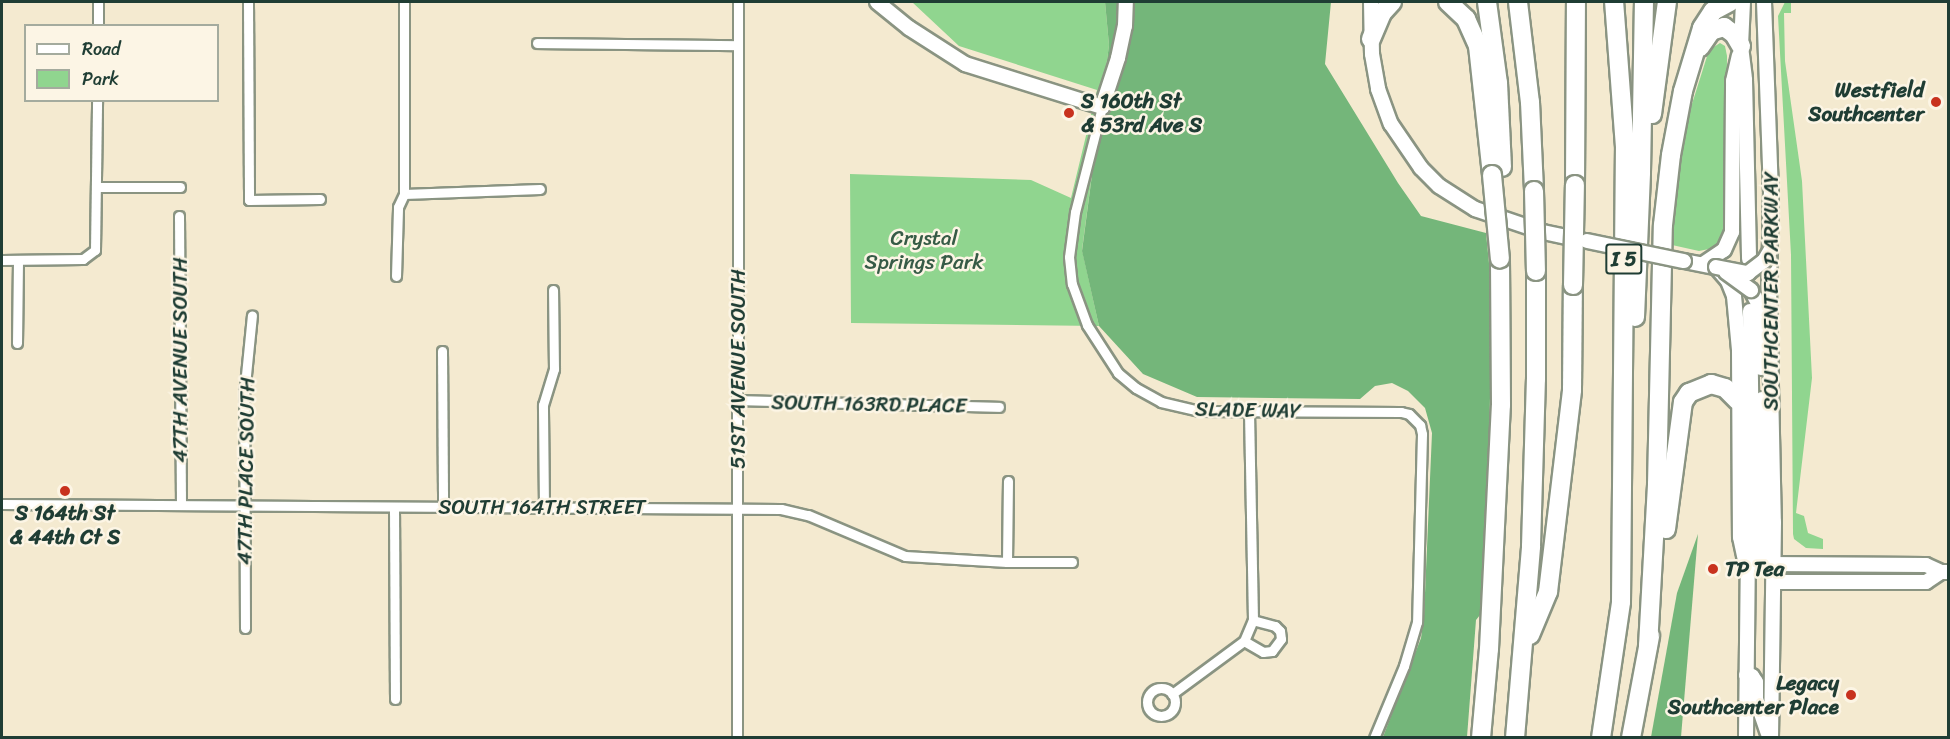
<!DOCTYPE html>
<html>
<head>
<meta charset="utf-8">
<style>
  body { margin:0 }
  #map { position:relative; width:1950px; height:739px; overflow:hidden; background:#f4ead0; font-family:Sriracha,sans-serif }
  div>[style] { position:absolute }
  .green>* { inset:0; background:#90d58f }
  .forest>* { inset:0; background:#74b67a }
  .roads { filter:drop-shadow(2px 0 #8a9482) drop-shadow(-2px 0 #8a9482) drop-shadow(0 2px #8a9482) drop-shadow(0 -2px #8a9482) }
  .street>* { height:9px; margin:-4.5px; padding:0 4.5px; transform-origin:4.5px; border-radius:4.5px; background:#fff }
  .street>.ring { margin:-4.5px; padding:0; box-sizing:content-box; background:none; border:9px solid #fff; border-radius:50% }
  .secondary>* { height:14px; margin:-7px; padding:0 7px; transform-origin:7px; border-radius:7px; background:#fff }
  .highway>* { height:18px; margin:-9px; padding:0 9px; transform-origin:9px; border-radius:9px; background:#fff }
  .bridges { filter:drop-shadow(2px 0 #8a9482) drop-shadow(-2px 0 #8a9482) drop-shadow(0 2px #8a9482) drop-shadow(0 -2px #8a9482) }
  .secondary-bridge>* { height:14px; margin:-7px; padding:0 7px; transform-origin:7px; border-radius:7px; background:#fff }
  .highway-bridge>* { height:18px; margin:-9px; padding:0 9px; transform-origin:9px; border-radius:9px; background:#fff }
  .dots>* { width:16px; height:16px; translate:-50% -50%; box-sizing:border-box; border:3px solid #fcf5e5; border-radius:50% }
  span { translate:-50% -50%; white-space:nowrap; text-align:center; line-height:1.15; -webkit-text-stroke:5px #fcf5e5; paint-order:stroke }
  .shield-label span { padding:2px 4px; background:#fcf5e5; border:2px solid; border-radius:4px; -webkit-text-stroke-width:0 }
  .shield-label { font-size:20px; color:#1f3d34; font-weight:700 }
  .poi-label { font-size:21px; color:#1f3d34; font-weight:700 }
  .right { translate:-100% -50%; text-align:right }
  .left { translate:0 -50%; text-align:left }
  .park-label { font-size:21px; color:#365b46 }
  .street-label { font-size:21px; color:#1f3d34 }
  .frame { position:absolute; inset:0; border:3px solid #1f3d34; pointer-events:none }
  .legend { position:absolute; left:24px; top:24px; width:195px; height:78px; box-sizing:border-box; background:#fcf5e5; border:2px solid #a4ab9e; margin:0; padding:8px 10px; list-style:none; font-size:18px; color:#1f3d34 }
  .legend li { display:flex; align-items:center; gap:12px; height:30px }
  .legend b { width:30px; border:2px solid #a4ab9e }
</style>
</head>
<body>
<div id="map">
  <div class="green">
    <i style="clip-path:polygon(912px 2px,1105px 2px,1109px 45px,1082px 250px,1099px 326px,851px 323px,850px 174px,1031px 180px,1071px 198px,1097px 90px,959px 46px)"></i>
    <i style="clip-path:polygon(1785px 2px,1791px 2px,1791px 13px,1784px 13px,1785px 61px,1802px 181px,1812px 378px,1796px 513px,1804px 516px,1808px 533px,1823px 539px,1823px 549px,1806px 548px,1794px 539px,1793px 534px,1791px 255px,1778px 16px)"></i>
    <i style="clip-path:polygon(1720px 43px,1725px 46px,1727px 56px,1726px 227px,1724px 238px,1714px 248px,1699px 251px,1672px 245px,1675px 201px,1681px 152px,1691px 107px,1709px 50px)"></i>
  </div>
  <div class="forest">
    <i style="clip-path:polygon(1105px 2px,1331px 2px,1325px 64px,1398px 183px,1421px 216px,1486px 233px,1489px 263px,1491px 353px,1488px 487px,1480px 615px,1476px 620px,1467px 737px,1383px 737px,1421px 638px,1424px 616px,1432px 433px,1425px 408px,1408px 391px,1392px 383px,1375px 386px,1360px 399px,1197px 397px,1143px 374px,1099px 326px,1082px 251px,1109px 45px)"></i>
    <i style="clip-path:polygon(1698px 534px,1681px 737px,1651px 737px,1677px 593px)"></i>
  </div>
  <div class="roads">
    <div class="street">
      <i style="left:248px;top:2px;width:198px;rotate:89.7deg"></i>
      <i style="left:249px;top:200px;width:71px;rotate:-0.8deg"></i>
      <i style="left:98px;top:26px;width:24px;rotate:-90deg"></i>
      <i style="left:537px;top:43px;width:200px;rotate:0.6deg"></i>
      <i style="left:1102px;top:107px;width:108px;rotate:104.4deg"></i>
      <i style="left:1075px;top:212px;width:45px;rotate:97.6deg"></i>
      <i style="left:1069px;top:257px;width:27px;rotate:84deg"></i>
      <i style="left:1072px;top:284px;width:44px;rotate:69.9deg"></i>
      <i style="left:1087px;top:325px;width:57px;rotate:57.1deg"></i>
      <i style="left:1118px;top:373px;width:23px;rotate:40deg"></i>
      <i style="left:1136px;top:388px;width:29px;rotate:29deg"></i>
      <i style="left:1161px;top:402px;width:39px;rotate:13deg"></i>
      <i style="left:1199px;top:411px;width:202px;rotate:0.3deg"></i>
      <i style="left:1401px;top:412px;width:8px;rotate:14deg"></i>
      <i style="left:1409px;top:414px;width:16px;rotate:45deg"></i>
      <i style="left:1420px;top:425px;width:9px;rotate:77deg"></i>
      <i style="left:1422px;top:434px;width:188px;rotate:91.5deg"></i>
      <i style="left:1417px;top:622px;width:46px;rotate:106.5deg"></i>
      <i style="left:1404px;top:666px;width:78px;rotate:112.6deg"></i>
      <i style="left:97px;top:187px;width:83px"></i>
      <i style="left:404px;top:194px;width:136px;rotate:-2.1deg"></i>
      <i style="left:179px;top:216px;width:288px;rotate:89.6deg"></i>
      <i style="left:2px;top:260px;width:81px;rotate:-0.7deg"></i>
      <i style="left:83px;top:259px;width:15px;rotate:-37deg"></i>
      <i style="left:95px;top:250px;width:150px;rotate:-89.2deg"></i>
      <i style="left:396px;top:276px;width:69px;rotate:-88.3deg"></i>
      <i style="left:398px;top:207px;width:14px;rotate:-65deg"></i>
      <i style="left:404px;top:194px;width:192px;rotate:-90deg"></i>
      <i style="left:17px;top:343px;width:83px;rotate:-89.3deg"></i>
      <i style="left:442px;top:351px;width:157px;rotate:89.6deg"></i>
      <i style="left:740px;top:400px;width:259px;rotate:1.5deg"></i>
      <i style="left:2px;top:504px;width:779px;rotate:0.37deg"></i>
      <i style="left:781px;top:509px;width:28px;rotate:13deg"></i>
      <i style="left:808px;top:515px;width:105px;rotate:22.9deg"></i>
      <i style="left:905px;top:556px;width:102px;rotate:3.4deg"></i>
      <i style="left:1007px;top:562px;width:65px"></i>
      <i style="left:544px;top:506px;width:101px;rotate:-90.6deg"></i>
      <i style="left:543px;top:405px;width:38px;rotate:-73deg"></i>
      <i style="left:554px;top:369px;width:79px;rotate:-90.7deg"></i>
      <i style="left:394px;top:508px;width:191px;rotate:89.7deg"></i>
      <i style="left:1007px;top:562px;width:81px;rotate:-89.3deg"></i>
      <i style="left:245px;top:628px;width:233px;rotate:-90.2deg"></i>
      <i style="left:244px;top:395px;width:80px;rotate:-84.3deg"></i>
      <i style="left:1244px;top:641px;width:22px;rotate:30deg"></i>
      <i style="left:1263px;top:652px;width:9px;rotate:-6deg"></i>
      <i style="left:1272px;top:651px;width:15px;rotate:-53deg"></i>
      <i style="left:1281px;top:639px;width:8px;rotate:-97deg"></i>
      <i style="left:1280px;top:631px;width:7px;rotate:-135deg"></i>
      <i style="left:1275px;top:626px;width:23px;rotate:-165deg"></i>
      <i class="ring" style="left:1147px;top:688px;width:19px;height:19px"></i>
      <i style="left:1172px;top:694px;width:89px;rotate:-36.4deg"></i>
      <i style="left:1244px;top:641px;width:23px;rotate:-67deg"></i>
      <i style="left:1253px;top:620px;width:209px;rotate:-91.1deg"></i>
      <i style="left:737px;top:738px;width:736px;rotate:-89.92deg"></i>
    </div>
    <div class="secondary">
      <i style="left:877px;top:2px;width:41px;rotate:39.1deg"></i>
      <i style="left:909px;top:28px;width:67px;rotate:32.7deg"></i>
      <i style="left:965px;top:64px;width:144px;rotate:17.4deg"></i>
      <i style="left:1102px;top:107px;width:52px;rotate:-71.9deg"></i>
      <i style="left:1118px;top:58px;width:33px;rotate:-78deg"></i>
      <i style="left:1125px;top:26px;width:24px;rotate:-88deg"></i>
      <i style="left:1371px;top:2px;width:52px;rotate:88.9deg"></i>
      <i style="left:1372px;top:54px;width:36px;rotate:80deg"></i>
      <i style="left:1378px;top:89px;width:37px;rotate:70deg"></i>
      <i style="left:1391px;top:124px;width:53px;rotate:55.7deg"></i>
      <i style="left:1421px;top:168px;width:25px;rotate:45deg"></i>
      <i style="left:1439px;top:186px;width:43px;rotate:32.6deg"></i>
      <i style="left:1475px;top:209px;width:72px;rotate:18.7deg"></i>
      <i style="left:1543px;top:232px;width:39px;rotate:12deg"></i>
      <i style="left:1743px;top:2px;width:44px;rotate:92.6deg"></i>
      <i style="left:1741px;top:46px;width:34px;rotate:83deg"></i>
      <i style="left:1745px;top:80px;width:179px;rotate:88.7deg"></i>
      <i style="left:1764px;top:2px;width:190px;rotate:87.9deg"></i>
      <i style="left:1771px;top:192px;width:98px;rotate:91.2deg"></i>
      <i style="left:1769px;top:290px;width:232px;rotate:88.8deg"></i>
      <i style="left:1774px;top:522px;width:216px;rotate:90.8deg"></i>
      <i style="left:1684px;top:261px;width:33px;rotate:11deg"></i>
      <i style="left:1716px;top:267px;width:18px;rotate:49deg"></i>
      <i style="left:1728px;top:281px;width:16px;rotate:68deg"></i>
      <i style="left:1734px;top:296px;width:54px;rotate:84.7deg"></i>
      <i style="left:1739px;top:350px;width:187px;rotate:89.7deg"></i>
      <i style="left:1740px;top:537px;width:29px;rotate:78deg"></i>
      <i style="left:1703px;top:264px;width:25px;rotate:-34deg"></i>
      <i style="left:1724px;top:250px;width:20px;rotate:-66deg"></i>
      <i style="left:1732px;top:232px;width:151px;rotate:-89.6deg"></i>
      <i style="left:1733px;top:81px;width:26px;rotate:-77deg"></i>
      <i style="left:1751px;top:290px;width:15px;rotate:62deg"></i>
      <i style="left:1758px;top:303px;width:18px;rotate:81deg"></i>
      <i style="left:1761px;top:321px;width:47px;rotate:90deg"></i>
      <i style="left:1750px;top:311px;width:225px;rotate:89.2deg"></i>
      <i style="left:1753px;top:536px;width:20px;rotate:79deg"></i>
      <i style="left:1766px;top:564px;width:160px;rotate:0.4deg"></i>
      <i style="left:1926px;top:565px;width:17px;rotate:25deg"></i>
      <i style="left:1941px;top:572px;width:7px"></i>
      <i style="left:1759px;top:565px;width:32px;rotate:-83deg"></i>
      <i style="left:1763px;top:533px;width:134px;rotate:-90.4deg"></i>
      <i style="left:1774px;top:582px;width:152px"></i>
      <i style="left:1926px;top:582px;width:18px;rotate:-34deg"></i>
      <i style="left:1746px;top:675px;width:6px;rotate:9deg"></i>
      <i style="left:1752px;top:676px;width:7px;rotate:56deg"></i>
      <i style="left:1756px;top:682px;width:17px;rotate:90deg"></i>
      <i style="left:1756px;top:699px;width:36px;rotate:71deg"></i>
      <i style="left:1746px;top:738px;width:181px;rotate:-89.4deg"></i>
    </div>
    <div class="highway">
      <i style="left:1448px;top:2px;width:25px;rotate:43deg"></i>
      <i style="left:1466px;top:19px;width:30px;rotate:66deg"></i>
      <i style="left:1478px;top:46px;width:130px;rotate:83.8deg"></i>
      <i style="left:1487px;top:2px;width:82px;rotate:82.3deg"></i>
      <i style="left:1498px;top:83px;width:84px;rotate:87.3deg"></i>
      <i style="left:1518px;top:2px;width:101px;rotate:83.2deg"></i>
      <i style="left:1530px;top:102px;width:89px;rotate:87.4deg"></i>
      <i style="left:1371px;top:39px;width:28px;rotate:-67deg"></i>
      <i style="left:1382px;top:13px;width:15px;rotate:-48deg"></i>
      <i style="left:1700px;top:47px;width:19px;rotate:-55deg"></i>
      <i style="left:1711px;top:31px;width:14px;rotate:-17deg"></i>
      <i style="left:1724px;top:27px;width:12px;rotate:35deg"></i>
      <i style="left:1734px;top:34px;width:14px;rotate:60deg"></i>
      <i style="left:1652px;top:114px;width:113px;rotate:-82.4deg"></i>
      <i style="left:1575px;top:185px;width:183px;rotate:-89.7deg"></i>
      <i style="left:1635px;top:317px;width:145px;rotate:-87.6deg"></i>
      <i style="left:1641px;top:172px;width:170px;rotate:-89deg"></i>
      <i style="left:1666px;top:529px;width:128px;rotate:-82.4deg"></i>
      <i style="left:1683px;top:402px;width:11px;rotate:-56deg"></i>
      <i style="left:1689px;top:393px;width:24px;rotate:-22deg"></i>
      <i style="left:1711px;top:384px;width:15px;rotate:16deg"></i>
      <i style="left:1725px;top:388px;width:18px;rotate:45deg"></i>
      <i style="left:1530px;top:635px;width:47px;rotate:-67.3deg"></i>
      <i style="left:1548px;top:592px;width:203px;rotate:-83.2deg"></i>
      <i style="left:1572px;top:390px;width:105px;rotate:-89.5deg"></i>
      <i style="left:1648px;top:646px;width:162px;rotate:-86.8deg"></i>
      <i style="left:1657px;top:484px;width:259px;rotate:-88.7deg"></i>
      <i style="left:1663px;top:225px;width:70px;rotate:-83.5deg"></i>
      <i style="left:1671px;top:155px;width:65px;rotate:-79.4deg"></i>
      <i style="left:1683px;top:91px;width:66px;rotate:-73.2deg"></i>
      <i style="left:1702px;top:28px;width:20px;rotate:-57deg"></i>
      <i style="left:1713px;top:11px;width:19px;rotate:-28deg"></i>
      <i style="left:1481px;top:738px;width:89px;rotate:-84.9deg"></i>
      <i style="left:1489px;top:649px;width:244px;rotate:-87.2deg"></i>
      <i style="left:1501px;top:405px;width:146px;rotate:-90.4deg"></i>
      <i style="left:1515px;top:738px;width:193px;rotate:-85.2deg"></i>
      <i style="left:1531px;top:546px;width:167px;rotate:-88.3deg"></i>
      <i style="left:1536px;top:379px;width:108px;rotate:-90deg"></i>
      <i style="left:1601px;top:738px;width:137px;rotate:-81.6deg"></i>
      <i style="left:1621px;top:602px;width:455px;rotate:-89.5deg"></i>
      <i style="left:1625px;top:147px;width:145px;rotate:-94.3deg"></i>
      <i style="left:1631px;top:738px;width:104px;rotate:-79.4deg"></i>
    </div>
  </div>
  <div class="bridges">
    <div class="secondary-bridge">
      <i style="left:1587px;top:241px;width:99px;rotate:11.7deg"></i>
      <i style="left:1716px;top:267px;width:33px;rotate:11deg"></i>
      <i style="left:1748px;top:273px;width:20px;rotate:-37deg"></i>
      <i style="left:1764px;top:261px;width:12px;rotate:-59deg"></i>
      <i style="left:1726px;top:272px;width:31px;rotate:36deg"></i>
    </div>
    <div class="highway-bridge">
      <i style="left:1492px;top:175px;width:84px;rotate:84.6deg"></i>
      <i style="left:1534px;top:191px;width:80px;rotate:88.6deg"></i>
      <i style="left:1573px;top:285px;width:100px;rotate:-88.9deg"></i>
    </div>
  </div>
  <div class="dots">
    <i style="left:1936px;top:102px;background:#c8321e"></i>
    <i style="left:1069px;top:113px;background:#c8321e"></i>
    <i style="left:65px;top:491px;background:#c8321e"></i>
    <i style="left:1713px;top:569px;background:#c8321e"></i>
    <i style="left:1851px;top:695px;background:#c8321e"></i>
  </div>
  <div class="shield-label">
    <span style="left:1624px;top:259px">I 5</span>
  </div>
  <div class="poi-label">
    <span class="right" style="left:1924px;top:102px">Westfield<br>Southcenter</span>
    <span class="left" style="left:1081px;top:113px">S 160th St<br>&amp; 53rd Ave S</span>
    <span style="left:65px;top:525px">S 164th St<br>&amp; 44th Ct S</span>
    <span class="left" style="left:1725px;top:569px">TP Tea</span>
    <span class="right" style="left:1839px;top:695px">Legacy<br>Southcenter Place</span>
  </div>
  <div class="park-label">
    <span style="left:924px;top:250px">Crystal<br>Springs Park</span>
  </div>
  <div class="street-label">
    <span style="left:1771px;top:291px;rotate:-90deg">SOUTHCENTER PARKWAY</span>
    <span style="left:180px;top:360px;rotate:-90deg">47TH AVENUE SOUTH</span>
    <span style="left:738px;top:369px;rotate:-90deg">51ST AVENUE SOUTH</span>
    <span style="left:869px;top:404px;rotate:1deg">SOUTH 163RD PLACE</span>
    <span style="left:1248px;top:410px;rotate:1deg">SLADE WAY</span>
    <span style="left:246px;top:471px;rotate:-89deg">47TH PLACE SOUTH</span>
    <span style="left:542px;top:507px">SOUTH 164TH STREET</span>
  </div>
  <div class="frame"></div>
  <ul class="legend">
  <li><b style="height:8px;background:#fff"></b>Road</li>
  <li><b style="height:16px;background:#90d58f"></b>Park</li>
  </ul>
</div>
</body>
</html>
